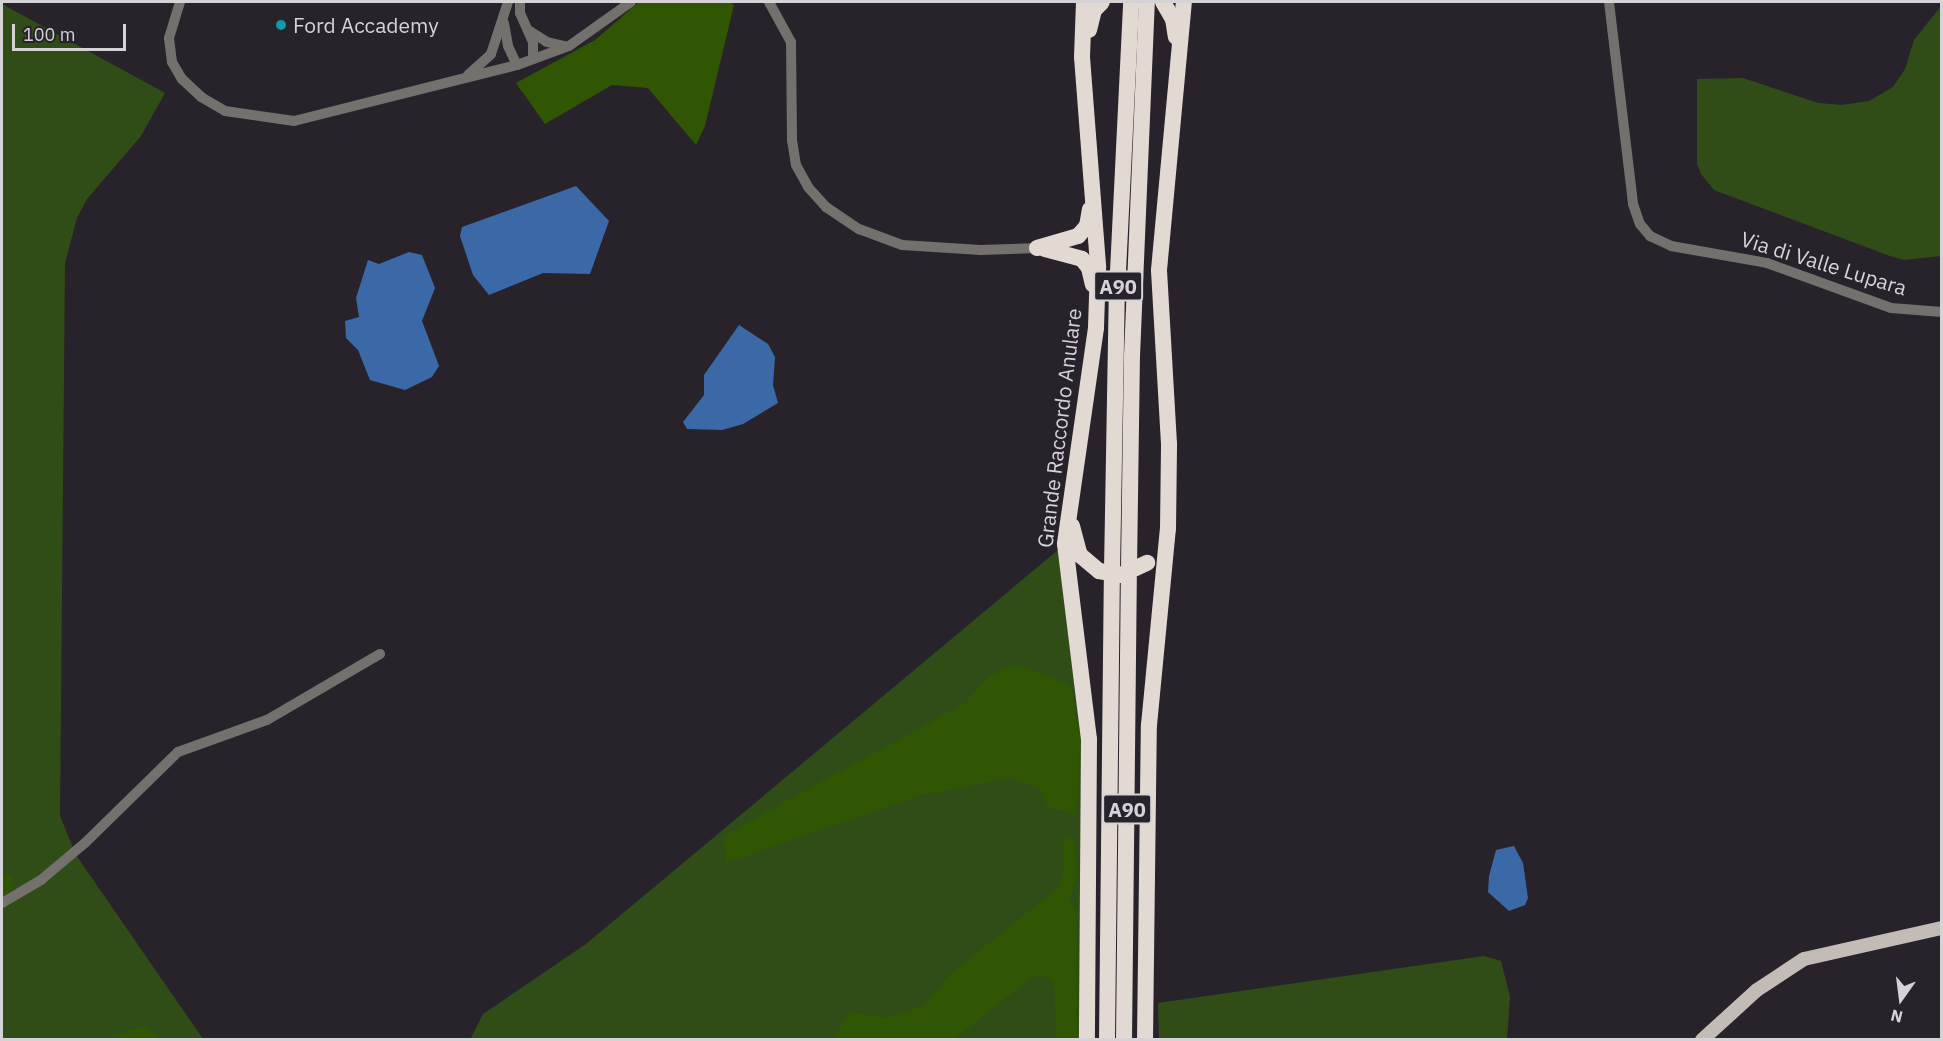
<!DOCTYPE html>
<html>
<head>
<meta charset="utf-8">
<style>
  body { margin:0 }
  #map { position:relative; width:1943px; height:1041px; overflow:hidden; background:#28232a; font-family:"IBM Plex Sans",sans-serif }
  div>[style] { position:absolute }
  .green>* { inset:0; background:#304d17 }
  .forest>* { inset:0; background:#305603 }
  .water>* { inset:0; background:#3b69a8 }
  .minor>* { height:10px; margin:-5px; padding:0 5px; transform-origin:5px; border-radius:5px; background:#74706d }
  .major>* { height:14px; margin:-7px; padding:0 7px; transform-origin:7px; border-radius:7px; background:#c3bbb6 }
  .highway>* { height:16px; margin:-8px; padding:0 8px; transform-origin:8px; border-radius:8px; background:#e3d9d3 }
  .highway-bridge>* { height:16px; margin:-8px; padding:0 8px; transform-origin:8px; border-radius:8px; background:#e3d9d3 }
  .dots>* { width:16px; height:16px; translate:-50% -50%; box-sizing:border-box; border:3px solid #28232a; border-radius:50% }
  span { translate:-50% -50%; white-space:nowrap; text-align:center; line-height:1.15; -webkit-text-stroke:6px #28232a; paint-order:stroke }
  .shield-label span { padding:2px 4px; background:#28232a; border:2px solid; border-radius:4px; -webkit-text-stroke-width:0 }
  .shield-label { font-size:20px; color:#d6d3d7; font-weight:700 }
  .poi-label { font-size:21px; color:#d6d3d7 }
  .left { translate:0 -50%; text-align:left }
  .street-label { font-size:21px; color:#d6d3d7 }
  .frame { position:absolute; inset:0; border:3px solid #d6d3d7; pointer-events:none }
  .north { position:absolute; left:1871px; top:969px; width:60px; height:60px; -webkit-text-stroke:4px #28232a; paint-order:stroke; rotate:194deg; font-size:16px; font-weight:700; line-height:24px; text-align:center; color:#d6d3d7 }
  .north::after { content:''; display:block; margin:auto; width:21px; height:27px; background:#d6d3d7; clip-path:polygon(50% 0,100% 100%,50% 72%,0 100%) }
  .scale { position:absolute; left:12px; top:24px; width:114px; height:27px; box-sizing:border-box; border:3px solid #d6d3d7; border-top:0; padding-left:8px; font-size:18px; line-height:21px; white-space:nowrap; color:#d6d3d7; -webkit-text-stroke:4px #28232a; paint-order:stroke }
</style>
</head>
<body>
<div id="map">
  <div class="green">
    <i style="clip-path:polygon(2px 4px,165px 93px,141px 136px,87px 199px,77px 218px,65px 263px,60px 816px,76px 855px,203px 1039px,2px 1039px)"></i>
    <i style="clip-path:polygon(1941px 6px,1941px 256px,1904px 260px,1890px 256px,1714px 190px,1701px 174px,1697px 164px,1697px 79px,1743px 78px,1818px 103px,1842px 105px,1869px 101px,1893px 87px,1905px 69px,1914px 40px)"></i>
    <i style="clip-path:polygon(1058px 550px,1083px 741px,1081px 1039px,470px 1040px,483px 1014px,586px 944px)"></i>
    <i style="clip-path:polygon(1484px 956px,1501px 961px,1510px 997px,1507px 1039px,1159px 1039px,1158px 1003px)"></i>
  </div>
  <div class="forest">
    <i style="clip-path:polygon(639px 2px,730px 2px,734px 5px,705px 126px,696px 145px,648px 88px,612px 85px,545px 124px,516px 83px,595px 40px)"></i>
    <i style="clip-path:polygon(1014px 664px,1071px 685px,1080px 741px,1076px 815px,1048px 807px,1039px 788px,1009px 778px,922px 795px,726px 863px,723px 836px,965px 703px,988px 677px)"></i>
    <i style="clip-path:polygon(1064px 836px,1074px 840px,1077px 874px,1069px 900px,1076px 911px,1077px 1039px,1057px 1039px,1054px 987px,1050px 978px,1035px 975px,954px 1039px,836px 1039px,842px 1022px,852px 1013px,888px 1018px,921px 1007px,952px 973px,1058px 888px,1063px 872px)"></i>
    <i style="clip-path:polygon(2px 874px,12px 875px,13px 888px,2px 897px)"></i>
    <i style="clip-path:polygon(144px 1027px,162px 1039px,111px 1039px,130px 1030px)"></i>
  </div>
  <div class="water">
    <i style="clip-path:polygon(576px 186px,609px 221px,590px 274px,543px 273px,489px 295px,473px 275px,460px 236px,462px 227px)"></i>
    <i style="clip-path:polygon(409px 252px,422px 255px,435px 288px,422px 321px,439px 366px,432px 377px,405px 390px,370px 380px,358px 350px,346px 338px,345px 321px,359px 317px,356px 298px,368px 260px,379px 264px)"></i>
    <i style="clip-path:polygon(739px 325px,768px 344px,775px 357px,773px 385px,778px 403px,743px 424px,722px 430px,687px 429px,683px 422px,704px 395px,704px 375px)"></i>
    <i style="clip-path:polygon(1514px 846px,1523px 863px,1528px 898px,1525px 905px,1509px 911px,1488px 892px,1489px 876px,1496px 850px)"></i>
  </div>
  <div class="minor">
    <i style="left:180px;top:2px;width:38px;rotate:107deg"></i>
    <i style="left:169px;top:38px;width:24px;rotate:83deg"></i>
    <i style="left:172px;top:62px;width:20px;rotate:60deg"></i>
    <i style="left:182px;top:79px;width:26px;rotate:43deg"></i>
    <i style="left:201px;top:97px;width:28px;rotate:30deg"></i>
    <i style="left:225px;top:111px;width:70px;rotate:8.2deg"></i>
    <i style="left:294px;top:121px;width:230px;rotate:-14.1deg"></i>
    <i style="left:517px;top:65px;width:55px;rotate:-20.1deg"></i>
    <i style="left:569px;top:46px;width:76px;rotate:-35.4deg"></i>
    <i style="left:520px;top:2px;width:11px;rotate:90deg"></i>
    <i style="left:520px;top:13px;width:32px;rotate:66deg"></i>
    <i style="left:533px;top:42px;width:17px;rotate:90deg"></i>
    <i style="left:769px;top:2px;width:46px;rotate:61.2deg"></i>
    <i style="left:791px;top:42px;width:98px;rotate:89.4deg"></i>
    <i style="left:792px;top:140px;width:25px;rotate:81deg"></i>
    <i style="left:796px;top:165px;width:25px;rotate:61deg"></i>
    <i style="left:808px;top:187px;width:27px;rotate:48deg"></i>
    <i style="left:826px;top:207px;width:40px;rotate:34deg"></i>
    <i style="left:859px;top:229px;width:46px;rotate:20.4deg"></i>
    <i style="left:902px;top:245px;width:79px;rotate:3.6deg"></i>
    <i style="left:981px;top:250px;width:56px;rotate:-2deg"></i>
    <i style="left:1609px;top:2px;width:203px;rotate:83.2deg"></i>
    <i style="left:1633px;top:204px;width:21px;rotate:71deg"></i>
    <i style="left:1640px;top:224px;width:16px;rotate:50deg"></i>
    <i style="left:1650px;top:236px;width:23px;rotate:25deg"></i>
    <i style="left:1671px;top:246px;width:97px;rotate:10deg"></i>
    <i style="left:1767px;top:263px;width:132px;rotate:19.9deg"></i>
    <i style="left:1891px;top:308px;width:51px;rotate:4.5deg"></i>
    <i style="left:504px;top:23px;width:23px;rotate:80deg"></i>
    <i style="left:508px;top:46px;width:21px;rotate:65deg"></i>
    <i style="left:528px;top:30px;width:22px;rotate:32deg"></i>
    <i style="left:547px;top:42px;width:18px;rotate:13deg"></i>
    <i style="left:468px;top:75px;width:31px;rotate:-42deg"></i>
    <i style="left:491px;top:54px;width:55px;rotate:-71.9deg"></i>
    <i style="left:2px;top:903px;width:45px;rotate:-30.5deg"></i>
    <i style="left:41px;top:880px;width:57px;rotate:-40.1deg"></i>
    <i style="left:85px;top:843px;width:130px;rotate:-44.4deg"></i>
    <i style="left:178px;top:752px;width:95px;rotate:-19.8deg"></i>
    <i style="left:267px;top:720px;width:131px;rotate:-30.3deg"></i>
  </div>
  <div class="major">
    <i style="left:1702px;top:1040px;width:74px;rotate:-42.3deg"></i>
    <i style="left:1757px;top:990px;width:56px;rotate:-33.4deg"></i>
    <i style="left:1804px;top:959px;width:141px;rotate:-12.7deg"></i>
  </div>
  <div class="highway">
    <i style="left:1084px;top:2px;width:55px;rotate:92.1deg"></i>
    <i style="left:1082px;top:57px;width:211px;rotate:85.6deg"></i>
    <i style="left:1098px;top:267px;width:61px;rotate:91.9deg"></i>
    <i style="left:1096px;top:328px;width:218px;rotate:98.2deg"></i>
    <i style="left:1065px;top:544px;width:196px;rotate:83deg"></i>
    <i style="left:1089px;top:739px;width:301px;rotate:90.4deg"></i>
    <i style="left:1163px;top:2px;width:20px;rotate:60deg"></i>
    <i style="left:1173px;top:19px;width:18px;rotate:81deg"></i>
    <i style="left:1089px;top:30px;width:21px;rotate:-76deg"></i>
    <i style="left:1094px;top:10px;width:11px;rotate:-45deg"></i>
    <i style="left:1037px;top:248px;width:43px;rotate:-16.3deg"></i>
    <i style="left:1078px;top:236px;width:13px;rotate:-48deg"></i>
    <i style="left:1087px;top:226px;width:17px;rotate:-80deg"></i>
    <i style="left:1045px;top:249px;width:38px;rotate:15deg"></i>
    <i style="left:1082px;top:259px;width:11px;rotate:52deg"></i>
    <i style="left:1089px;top:268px;width:17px;rotate:77deg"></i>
    <i style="left:1072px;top:526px;width:30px;rotate:75deg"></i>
    <i style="left:1080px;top:555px;width:25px;rotate:40deg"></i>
    <i style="left:1129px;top:568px;width:212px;rotate:-89.2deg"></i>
    <i style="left:1132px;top:356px;width:354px;rotate:-87.6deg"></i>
    <i style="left:1112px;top:570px;width:278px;rotate:-89deg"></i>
    <i style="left:1117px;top:292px;width:290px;rotate:-87.2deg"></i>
    <i style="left:1107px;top:1040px;width:460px;rotate:-89.4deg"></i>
    <i style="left:1124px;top:1040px;width:462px;rotate:-89.4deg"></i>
    <i style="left:1145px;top:1040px;width:315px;rotate:-89.3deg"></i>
    <i style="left:1149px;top:725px;width:197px;rotate:-84.5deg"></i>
    <i style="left:1168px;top:529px;width:85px;rotate:-89.3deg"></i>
    <i style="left:1169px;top:444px;width:174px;rotate:-93.3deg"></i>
    <i style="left:1159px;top:270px;width:269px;rotate:-84.7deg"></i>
  </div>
  <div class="highway-bridge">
    <i style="left:1099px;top:571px;width:22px;rotate:10deg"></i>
    <i style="left:1121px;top:575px;width:29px;rotate:-25deg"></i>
  </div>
  <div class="dots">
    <i style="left:281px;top:25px;background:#0f9aa8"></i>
  </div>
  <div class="shield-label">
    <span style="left:1118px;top:286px">A90</span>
    <span style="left:1127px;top:809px">A90</span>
  </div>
  <div class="poi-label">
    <span class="left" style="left:293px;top:25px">Ford Accademy</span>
  </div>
  <div class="street-label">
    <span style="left:1824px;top:263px;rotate:17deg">Via di Valle Lupara</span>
    <span style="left:1059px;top:428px;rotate:-83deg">Grande Raccordo Anulare</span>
  </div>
  <div class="frame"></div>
  <div class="north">N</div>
  <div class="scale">100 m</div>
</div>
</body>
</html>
